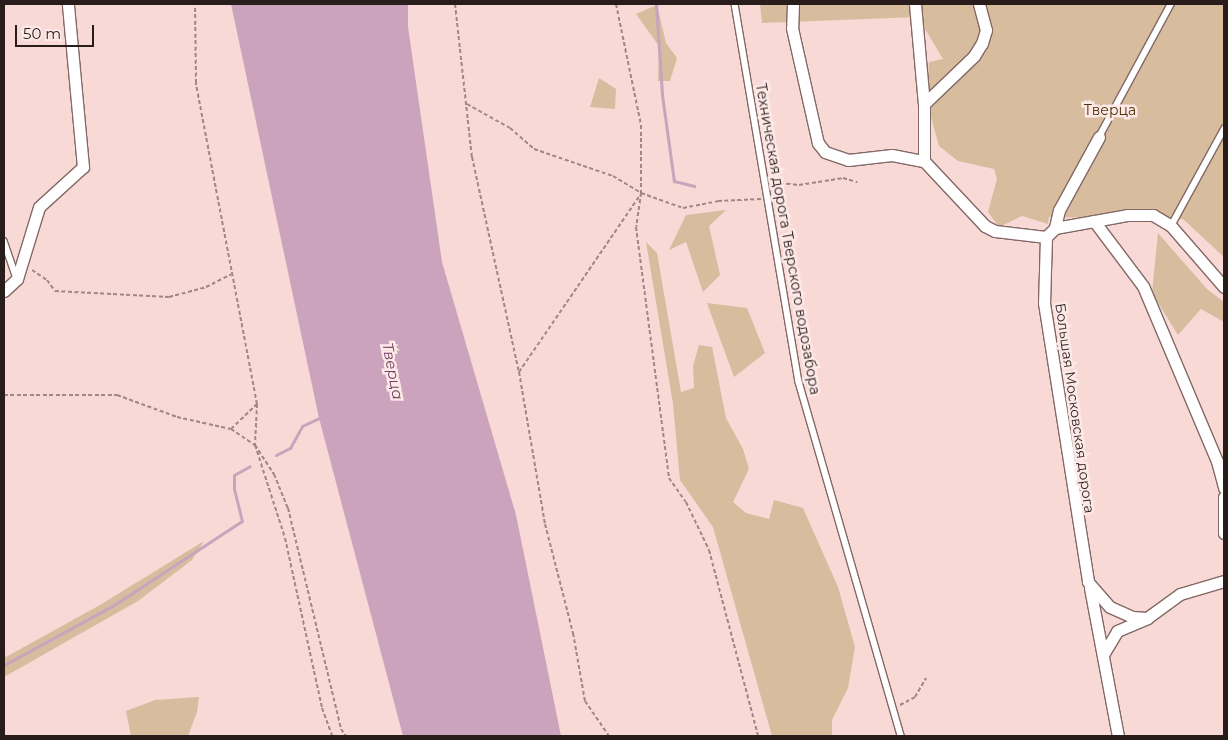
<!DOCTYPE html>
<html>
<head>
<meta charset="utf-8">
<style>
  body { margin:0 }
  #map { position:relative; width:1228px; height:740px; overflow:hidden; background:#f8d9d5; font-family:Montserrat,sans-serif }
  div>[style] { position:absolute }
  .green>* { inset:0; background:#d7bc9e }
  .water>* { inset:0; background:#cba3bc }
  .stream>* { height:3px; margin:-1.5px; padding:0 1.5px; transform-origin:1.5px; border-radius:1.5px; background:#cba3bc }
  .path>* { height:2px; margin-top:-1px; transform-origin:0; background:repeating-linear-gradient(90deg,#9e8784 0 4px,transparent 0 6.5px) }
  .roads { filter:drop-shadow(1px 0 #836865) drop-shadow(-1px 0 #836865) drop-shadow(0 1px #836865) drop-shadow(0 -1px #836865) }
  .lane>* { height:5.5px; margin:-2.75px; padding:0 2.75px; transform-origin:2.75px; border-radius:2.75px; background:#fff }
  .street>* { height:11px; margin:-5.5px; padding:0 5.5px; transform-origin:5.5px; border-radius:5.5px; background:#fff }
  span { translate:-50% -50%; white-space:nowrap; text-align:center; line-height:1.15; -webkit-text-stroke:5px #fde9e7; paint-order:stroke }
  .park-label { font-size:14px; color:#503206 }
  .street-label { font-size:14px; color:#281d1b }
  .water-label { font-size:15px; color:#744064; font-style:italic }
  .frame { position:absolute; inset:0; border:5px solid #281d1b; pointer-events:none }
  .scale { position:absolute; left:15px; top:25px; width:79px; height:22px; box-sizing:border-box; border:2px solid #281d1b; border-top:0; padding-left:6px; font-size:15px; line-height:18px; white-space:nowrap; color:#281d1b; -webkit-text-stroke:4px #fde9e7; paint-order:stroke }
</style>
</head>
<body>
<div id="map">
  <div class="green">
    <i style="clip-path:polygon(760px 4px,1224px 4px,1224px 257px,1183px 219px,1049px 217px,1048px 224px,1022px 216px,999px 227px,988px 212px,997px 179px,994px 169px,958px 161px,939px 146px,926px 99px,929px 62px,943px 59px,918px 17px,762px 23px)"></i>
    <i style="clip-path:polygon(657px 5px,666px 43px,677px 58px,670px 81px,658px 81px,659px 46px,636px 14px)"></i>
    <i style="clip-path:polygon(599px 78px,616px 89px,615px 109px,590px 107px)"></i>
    <i style="clip-path:polygon(726px 210px,709px 226px,720px 275px,703px 292px,686px 242px,669px 250px,686px 215px)"></i>
    <i style="clip-path:polygon(1158px 233px,1207px 289px,1224px 302px,1224px 322px,1201px 309px,1178px 335px,1152px 293px)"></i>
    <i style="clip-path:polygon(646px 242px,657px 253px,681px 392px,694px 388px,693px 366px,699px 345px,712px 347px,726px 418px,743px 449px,749px 469px,733px 502px,746px 513px,769px 519px,774px 500px,803px 508px,838px 587px,855px 647px,848px 688px,832px 720px,832px 736px,772px 736px,713px 527px,680px 480px,673px 404px)"></i>
    <i style="clip-path:polygon(707px 303px,747px 308px,765px 353px,734px 377px)"></i>
    <i style="clip-path:polygon(204px 541px,192px 560px,138px 601px,4px 677px,4px 658px,100px 605px)"></i>
    <i style="clip-path:polygon(199px 697px,197px 712px,188px 736px,131px 736px,126px 711px,155px 700px)"></i>
  </div>
  <div class="water">
    <i style="clip-path:polygon(231px 4px,408px 4px,408px 27px,442px 262px,516px 515px,561px 736px,403px 736px,319px 418px)"></i>
  </div>
  <div class="stream">
    <i style="left:656px;top:4px;width:91px;rotate:86.2deg"></i>
    <i style="left:662px;top:95px;width:87px;rotate:82.1deg"></i>
    <i style="left:674px;top:181px;width:21px;rotate:14deg"></i>
    <i style="left:276px;top:455px;width:16px;rotate:-27deg"></i>
    <i style="left:290px;top:448px;width:25px;rotate:-61deg"></i>
    <i style="left:302px;top:426px;width:21px;rotate:-25deg"></i>
    <i style="left:4px;top:665px;width:125px;rotate:-28.6deg"></i>
    <i style="left:114px;top:605px;width:153px;rotate:-33.3deg"></i>
    <i style="left:242px;top:521px;width:33px;rotate:-104deg"></i>
    <i style="left:234px;top:489px;width:14px;rotate:-90deg"></i>
    <i style="left:234px;top:475px;width:18px;rotate:-29deg"></i>
  </div>
  <div class="path">
    <i style="left:455px;top:4px;width:154px;rotate:83.7deg"></i>
    <i style="left:472px;top:157px;width:220px;rotate:77.7deg"></i>
    <i style="left:519px;top:372px;width:154px;rotate:80.3deg"></i>
    <i style="left:545px;top:524px;width:113px;rotate:75.6deg"></i>
    <i style="left:573px;top:633px;width:69px;rotate:80deg"></i>
    <i style="left:585px;top:701px;width:42px;rotate:55.6deg"></i>
    <i style="left:616px;top:4px;width:124px;rotate:78.3deg"></i>
    <i style="left:641px;top:125px;width:68px;rotate:90deg"></i>
    <i style="left:641px;top:193px;width:34px;rotate:98deg"></i>
    <i style="left:636px;top:227px;width:253px;rotate:82.5deg"></i>
    <i style="left:669px;top:478px;width:29px;rotate:55deg"></i>
    <i style="left:686px;top:502px;width:53px;rotate:64.4deg"></i>
    <i style="left:709px;top:550px;width:192px;rotate:75.2deg"></i>
    <i style="left:467px;top:104px;width:49px;rotate:29.2deg"></i>
    <i style="left:510px;top:128px;width:32px;rotate:41deg"></i>
    <i style="left:534px;top:149px;width:83px;rotate:18.9deg"></i>
    <i style="left:613px;top:176px;width:33px;rotate:31deg"></i>
    <i style="left:641px;top:193px;width:45px;rotate:19.7deg"></i>
    <i style="left:683px;top:208px;width:36px;rotate:-11deg"></i>
    <i style="left:718px;top:201px;width:43px;rotate:-2.7deg"></i>
    <i style="left:774px;top:187px;width:7px;rotate:-34deg"></i>
    <i style="left:780px;top:183px;width:19px;rotate:6deg"></i>
    <i style="left:799px;top:185px;width:45px;rotate:-9deg"></i>
    <i style="left:843px;top:178px;width:15px;rotate:16deg"></i>
    <i style="left:32px;top:270px;width:18px;rotate:34deg"></i>
    <i style="left:47px;top:280px;width:14px;rotate:54deg"></i>
    <i style="left:55px;top:291px;width:114px;rotate:3deg"></i>
    <i style="left:169px;top:297px;width:38px;rotate:-15deg"></i>
    <i style="left:206px;top:287px;width:28px;rotate:-27deg"></i>
    <i style="left:519px;top:372px;width:214px;rotate:-55.6deg"></i>
    <i style="left:4px;top:395px;width:113px"></i>
    <i style="left:117px;top:395px;width:64px;rotate:20.1deg"></i>
    <i style="left:177px;top:417px;width:55px;rotate:12.5deg"></i>
    <i style="left:231px;top:429px;width:36px;rotate:-44deg"></i>
    <i style="left:257px;top:404px;width:327px;rotate:-100.8deg"></i>
    <i style="left:196px;top:83px;width:79px;rotate:-90.7deg"></i>
    <i style="left:257px;top:404px;width:41px;rotate:92.8deg"></i>
    <i style="left:255px;top:445px;width:98px;rotate:72.1deg"></i>
    <i style="left:285px;top:538px;width:174px;rotate:77.7deg"></i>
    <i style="left:322px;top:708px;width:30px;rotate:70deg"></i>
    <i style="left:231px;top:429px;width:29px;rotate:34deg"></i>
    <i style="left:255px;top:445px;width:35px;rotate:57deg"></i>
    <i style="left:274px;top:474px;width:37px;rotate:68deg"></i>
    <i style="left:288px;top:508px;width:227px;rotate:76.5deg"></i>
    <i style="left:341px;top:729px;width:9px;rotate:54deg"></i>
    <i style="left:900px;top:705px;width:17px;rotate:-28deg"></i>
    <i style="left:915px;top:697px;width:22px;rotate:-60deg"></i>
  </div>
  <div class="roads">
    <div class="lane">
      <i style="left:735px;top:4px;width:383px;rotate:80.4deg"></i>
      <i style="left:799px;top:382px;width:368px;rotate:73.9deg"></i>
      <i style="left:1099px;top:137px;width:151px;rotate:-61.6deg"></i>
      <i style="left:1171px;top:226px;width:111px;rotate:-61.3deg"></i>
      <i style="left:4px;top:241px;width:37px;rotate:71deg"></i>
    </div>
    <div class="street">
      <i style="left:793px;top:4px;width:24px;rotate:92deg"></i>
      <i style="left:792px;top:28px;width:118px;rotate:77.3deg"></i>
      <i style="left:818px;top:143px;width:11px;rotate:52deg"></i>
      <i style="left:825px;top:152px;width:24px;rotate:19deg"></i>
      <i style="left:848px;top:160px;width:44px;rotate:-6.5deg"></i>
      <i style="left:892px;top:155px;width:33px;rotate:11deg"></i>
      <i style="left:915px;top:4px;width:100px;rotate:84.9deg"></i>
      <i style="left:979px;top:4px;width:27px;rotate:75deg"></i>
      <i style="left:986px;top:30px;width:14px;rotate:107deg"></i>
      <i style="left:982px;top:43px;width:15px;rotate:122deg"></i>
      <i style="left:974px;top:56px;width:69px;rotate:136.2deg"></i>
      <i style="left:924px;top:104px;width:57px;rotate:90deg"></i>
      <i style="left:924px;top:161px;width:89px;rotate:46.8deg"></i>
      <i style="left:985px;top:226px;width:11px;rotate:27deg"></i>
      <i style="left:995px;top:231px;width:51px;rotate:6.7deg"></i>
      <i style="left:1046px;top:237px;width:13px;rotate:-45deg"></i>
      <i style="left:1099px;top:137px;width:83px;rotate:118.7deg"></i>
      <i style="left:1059px;top:210px;width:18px;rotate:103deg"></i>
      <i style="left:1055px;top:228px;width:73px;rotate:-10.2deg"></i>
      <i style="left:1127px;top:215px;width:26px"></i>
      <i style="left:1153px;top:215px;width:21px;rotate:31deg"></i>
      <i style="left:1171px;top:226px;width:81px;rotate:49deg"></i>
      <i style="left:1094px;top:221px;width:81px;rotate:53deg"></i>
      <i style="left:1143px;top:286px;width:190px;rotate:67.1deg"></i>
      <i style="left:1217px;top:461px;width:28px;rotate:75deg"></i>
      <i style="left:1046px;top:237px;width:66px;rotate:91.7deg"></i>
      <i style="left:1044px;top:303px;width:282px;rotate:81deg"></i>
      <i style="left:1088px;top:582px;width:33px;rotate:49deg"></i>
      <i style="left:1110px;top:607px;width:24px;rotate:24deg"></i>
      <i style="left:1132px;top:617px;width:15px;rotate:4deg"></i>
      <i style="left:4px;top:291px;width:18px;rotate:-43deg"></i>
      <i style="left:17px;top:279px;width:75px;rotate:-73deg"></i>
      <i style="left:39px;top:207px;width:59px;rotate:-42.3deg"></i>
      <i style="left:83px;top:167px;width:164px;rotate:-95.3deg"></i>
      <i style="left:1224px;top:497px;width:36px;rotate:90deg"></i>
      <i style="left:1090px;top:588px;width:151px;rotate:79.3deg"></i>
      <i style="left:1104px;top:653px;width:26px;rotate:-59deg"></i>
      <i style="left:1117px;top:631px;width:33px;rotate:-23deg"></i>
      <i style="left:1147px;top:618px;width:41px;rotate:-36deg"></i>
      <i style="left:1180px;top:594px;width:46px;rotate:-16.5deg"></i>
    </div>
  </div>
  <div class="park-label">
    <span style="left:1110px;top:110px">Тверца</span>
  </div>
  <div class="street-label">
    <span style="left:788px;top:239px;rotate:80deg">Техническая дорога Тверского водозабора</span>
    <span style="left:1075px;top:408px;rotate:82deg">Большая Московская дорога</span>
  </div>
  <div class="water-label">
    <span style="left:393px;top:371px;rotate:79deg">Тверца</span>
  </div>
  <div class="frame"></div>
  <div class="scale">50 m</div>
</div>
</body>
</html>
